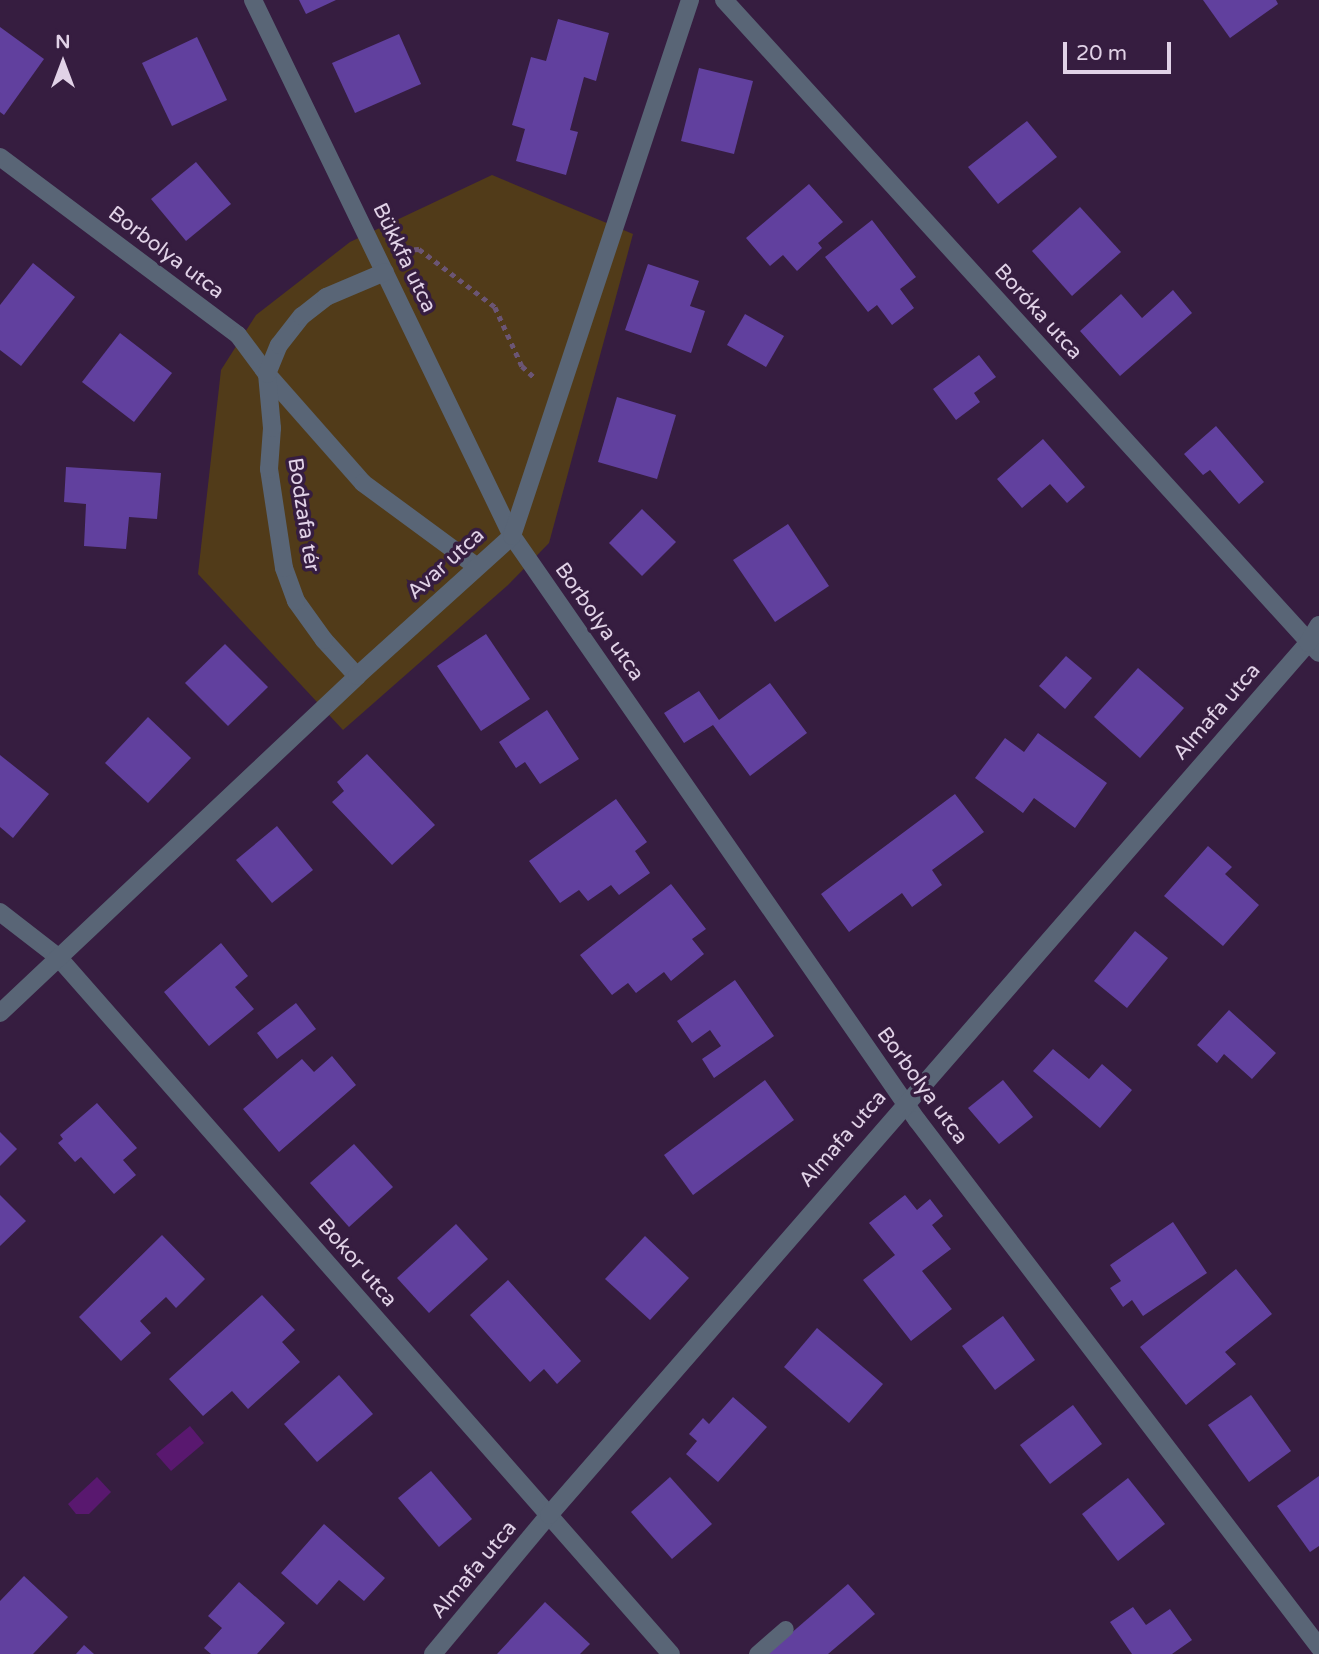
<!DOCTYPE html>
<html>
<head>
<meta charset="utf-8">
<style>
  body { margin:0 }
  #map { position:relative; width:1319px; height:1654px; overflow:hidden; background:#361d40; font-family:"Varela Round",sans-serif }
  div>[style] { position:absolute }
  .green>* { inset:0; background:#513b19 }
  .water>* { inset:0; background:#59186f }
  .building>* { inset:0; background:#61409e }
  .path>* { height:4.5px; margin-top:-2.25px; transform-origin:0; background:repeating-linear-gradient(90deg,#6b5574 0 5px,transparent 0 10px) }
  .lane>* { height:16px; margin:-8px; padding:0 8px; transform-origin:8px; border-radius:8px; background:#596576 }
  .street>* { height:18px; margin:-9px; padding:0 9px; transform-origin:9px; border-radius:9px; background:#596576 }
  span { translate:-50% -50%; white-space:nowrap; text-align:center; line-height:1.15; -webkit-text-stroke:7px #361d40; paint-order:stroke }
  .street-label { font-size:21px; color:#e1d2e7 }
  .north { position:absolute; left:28px; top:28px; width:70px; height:70px; -webkit-text-stroke:5px #361d40; paint-order:stroke; rotate:0deg; font-size:19px; font-weight:700; line-height:28px; text-align:center; color:#e1d2e7 }
  .north::after { content:''; display:block; margin:auto; width:24px; height:32px; background:#e1d2e7; clip-path:polygon(50% 0,100% 100%,50% 72%,0 100%) }
  .scale { position:absolute; left:1063px; top:42px; width:108px; height:32px; box-sizing:border-box; border:4px solid #e1d2e7; border-top:0; padding-left:9px; font-size:21px; line-height:24px; white-space:nowrap; color:#e1d2e7; -webkit-text-stroke:5px #361d40; paint-order:stroke }
</style>
</head>
<body>
<div id="map">
  <div class="green">
    <i style="clip-path:polygon(492px 175px,633px 234px,549px 543px,508px 585px,343px 730px,198px 574px,221px 370px,256px 315px,350px 242px)"></i>
  </div>
  <div class="water">
    <i style="clip-path:polygon(190px 1426px,204px 1443px,171px 1471px,156px 1454px)"></i>
    <i style="clip-path:polygon(97px 1477px,111px 1492px,89px 1514px,76px 1514px,68px 1504px)"></i>
  </div>
  <div class="building">
    <i style="clip-path:polygon(299px 0,336px 0,306px 14px)"></i>
    <i style="clip-path:polygon(1203px 0,1276px 0,1278px 4px,1230px 38px)"></i>
    <i style="clip-path:polygon(558px 19px,609px 33px,596px 81px,584px 77px,570px 130px,578px 132px,566px 175px,516px 161px,525px 129px,512px 125px,531px 57px,546px 61px)"></i>
    <i style="clip-path:polygon(0 27px,44px 59px,4px 115px,0 112px)"></i>
    <i style="clip-path:polygon(399px 34px,421px 84px,355px 113px,332px 63px)"></i>
    <i style="clip-path:polygon(197px 37px,227px 100px,172px 126px,142px 63px)"></i>
    <i style="clip-path:polygon(699px 68px,753px 81px,734px 154px,681px 141px)"></i>
    <i style="clip-path:polygon(1027px 121px,1057px 157px,998px 204px,968px 167px)"></i>
    <i style="clip-path:polygon(196px 162px,231px 204px,186px 241px,151px 199px)"></i>
    <i style="clip-path:polygon(809px 184px,843px 222px,818px 243px,822px 248px,797px 271px,783px 255px,770px 266px,746px 238px)"></i>
    <i style="clip-path:polygon(1080px 207px,1121px 252px,1072px 296px,1032px 251px)"></i>
    <i style="clip-path:polygon(872px 220px,916px 277px,900px 289px,914px 308px,892px 325px,877px 305px,868px 312px,825px 257px)"></i>
    <i style="clip-path:polygon(33px 263px,75px 297px,21px 366px,0 350px,0 305px)"></i>
    <i style="clip-path:polygon(648px 264px,699px 281px,690px 306px,705px 311px,691px 353px,625px 330px)"></i>
    <i style="clip-path:polygon(1173px 290px,1192px 313px,1120px 376px,1080px 331px,1121px 294px,1142px 318px)"></i>
    <i style="clip-path:polygon(745px 314px,784px 336px,766px 367px,727px 345px)"></i>
    <i style="clip-path:polygon(120px 333px,172px 373px,134px 422px,82px 382px)"></i>
    <i style="clip-path:polygon(979px 355px,996px 377px,974px 393px,980px 402px,956px 420px,933px 389px)"></i>
    <i style="clip-path:polygon(617px 397px,676px 415px,657px 479px,598px 462px)"></i>
    <i style="clip-path:polygon(1216px 426px,1264px 482px,1239px 504px,1210px 470px,1203px 475px,1184px 454px)"></i>
    <i style="clip-path:polygon(1043px 439px,1085px 487px,1067px 503px,1050px 484px,1022px 508px,997px 479px)"></i>
    <i style="clip-path:polygon(66px 467px,161px 473px,157px 519px,129px 517px,126px 549px,84px 546px,86px 504px,64px 502px)"></i>
    <i style="clip-path:polygon(642px 509px,676px 542px,642px 576px,609px 543px)"></i>
    <i style="clip-path:polygon(788px 524px,829px 586px,775px 622px,733px 560px)"></i>
    <i style="clip-path:polygon(486px 634px,530px 699px,481px 731px,437px 666px)"></i>
    <i style="clip-path:polygon(225px 644px,268px 687px,228px 726px,185px 683px)"></i>
    <i style="clip-path:polygon(1066px 656px,1092px 678px,1065px 709px,1039px 686px)"></i>
    <i style="clip-path:polygon(1138px 668px,1184px 708px,1140px 758px,1094px 717px)"></i>
    <i style="clip-path:polygon(770px 683px,807px 733px,750px 776px,713px 725px,684px 743px,664px 713px,699px 691px,719px 720px)"></i>
    <i style="clip-path:polygon(547px 710px,579px 759px,540px 784px,525px 762px,516px 768px,499px 742px)"></i>
    <i style="clip-path:polygon(148px 717px,191px 758px,148px 803px,105px 763px)"></i>
    <i style="clip-path:polygon(1038px 733px,1107px 783px,1075px 828px,1034px 798px,1023px 813px,975px 778px,1005px 738px,1024px 752px)"></i>
    <i style="clip-path:polygon(367px 754px,435px 825px,392px 865px,332px 802px,344px 791px,337px 782px)"></i>
    <i style="clip-path:polygon(0 755px,49px 794px,13px 838px,0 827px)"></i>
    <i style="clip-path:polygon(955px 794px,984px 832px,932px 870px,942px 885px,912px 907px,902px 893px,849px 932px,821px 894px)"></i>
    <i style="clip-path:polygon(616px 799px,647px 842px,635px 851px,650px 873px,619px 895px,611px 885px,588px 901px,579px 890px,560px 903px,529px 861px)"></i>
    <i style="clip-path:polygon(277px 826px,313px 870px,272px 903px,236px 860px)"></i>
    <i style="clip-path:polygon(1208px 846px,1232px 867px,1225px 874px,1259px 905px,1223px 946px,1164px 896px)"></i>
    <i style="clip-path:polygon(671px 884px,706px 929px,692px 939px,704px 954px,671px 981px,664px 972px,636px 993px,628px 983px,612px 995px,580px 955px)"></i>
    <i style="clip-path:polygon(1135px 931px,1168px 958px,1127px 1008px,1094px 981px)"></i>
    <i style="clip-path:polygon(221px 943px,248px 976px,235px 987px,254px 1009px,209px 1046px,164px 992px)"></i>
    <i style="clip-path:polygon(735px 980px,774px 1036px,714px 1078px,702px 1059px,721px 1046px,710px 1030px,692px 1043px,677px 1021px)"></i>
    <i style="clip-path:polygon(296px 1003px,316px 1029px,277px 1059px,257px 1033px)"></i>
    <i style="clip-path:polygon(1229px 1010px,1276px 1053px,1252px 1079px,1224px 1054px,1217px 1063px,1197px 1045px)"></i>
    <i style="clip-path:polygon(1053px 1049px,1089px 1079px,1102px 1064px,1132px 1090px,1100px 1128px,1033px 1071px)"></i>
    <i style="clip-path:polygon(332px 1056px,356px 1085px,279px 1152px,243px 1109px,302px 1059px,314px 1072px)"></i>
    <i style="clip-path:polygon(765px 1080px,794px 1120px,693px 1195px,664px 1155px)"></i>
    <i style="clip-path:polygon(1003px 1080px,1033px 1117px,999px 1144px,968px 1108px)"></i>
    <i style="clip-path:polygon(97px 1103px,137px 1148px,123px 1160px,136px 1175px,114px 1194px,81px 1157px,75px 1162px,58px 1143px,63px 1139px,60px 1135px)"></i>
    <i style="clip-path:polygon(0 1132px,17px 1149px,0 1166px)"></i>
    <i style="clip-path:polygon(354px 1144px,393px 1187px,349px 1227px,310px 1183px)"></i>
    <i style="clip-path:polygon(0 1195px,26px 1221px,0 1246px)"></i>
    <i style="clip-path:polygon(905px 1195px,917px 1210px,930px 1199px,943px 1216px,932px 1225px,951px 1249px,922px 1271px,952px 1309px,911px 1341px,863px 1280px,895px 1255px,869px 1223px)"></i>
    <i style="clip-path:polygon(1173px 1222px,1207px 1273px,1143px 1316px,1132px 1300px,1123px 1307px,1110px 1288px,1121px 1281px,1110px 1265px)"></i>
    <i style="clip-path:polygon(456px 1224px,488px 1259px,429px 1313px,397px 1278px)"></i>
    <i style="clip-path:polygon(162px 1235px,205px 1279px,176px 1308px,166px 1297px,140px 1321px,151px 1333px,121px 1361px,79px 1317px)"></i>
    <i style="clip-path:polygon(645px 1236px,689px 1278px,650px 1320px,605px 1279px)"></i>
    <i style="clip-path:polygon(1236px 1269px,1272px 1314px,1225px 1352px,1236px 1364px,1186px 1405px,1140px 1347px)"></i>
    <i style="clip-path:polygon(508px 1280px,581px 1361px,557px 1384px,544px 1369px,530px 1382px,470px 1315px)"></i>
    <i style="clip-path:polygon(262px 1295px,295px 1330px,282px 1342px,300px 1362px,248px 1409px,232px 1391px,203px 1416px,169px 1379px)"></i>
    <i style="clip-path:polygon(1003px 1316px,1035px 1360px,995px 1390px,962px 1346px)"></i>
    <i style="clip-path:polygon(817px 1328px,883px 1384px,849px 1423px,784px 1367px)"></i>
    <i style="clip-path:polygon(339px 1375px,373px 1414px,317px 1462px,284px 1424px)"></i>
    <i style="clip-path:polygon(1251px 1395px,1291px 1451px,1249px 1482px,1208px 1425px)"></i>
    <i style="clip-path:polygon(733px 1397px,767px 1427px,718px 1482px,686px 1454px,697px 1441px,689px 1434px,703px 1418px,709px 1424px)"></i>
    <i style="clip-path:polygon(1073px 1405px,1102px 1444px,1050px 1484px,1020px 1445px)"></i>
    <i style="clip-path:polygon(431px 1471px,472px 1519px,439px 1547px,398px 1498px)"></i>
    <i style="clip-path:polygon(1319px 1476px,1319px 1546px,1310px 1552px,1277px 1506px)"></i>
    <i style="clip-path:polygon(670px 1477px,712px 1524px,672px 1559px,631px 1512px)"></i>
    <i style="clip-path:polygon(1128px 1478px,1165px 1524px,1118px 1561px,1082px 1514px)"></i>
    <i style="clip-path:polygon(324px 1524px,385px 1578px,364px 1601px,339px 1580px,317px 1605px,281px 1573px)"></i>
    <i style="clip-path:polygon(24px 1576px,68px 1617px,33px 1654px,0 1654px,0 1601px)"></i>
    <i style="clip-path:polygon(239px 1582px,285px 1623px,257px 1654px,211px 1654px,204px 1648px,222px 1628px,208px 1616px)"></i>
    <i style="clip-path:polygon(848px 1584px,875px 1614px,828px 1654px,767px 1654px)"></i>
    <i style="clip-path:polygon(545px 1602px,590px 1644px,580px 1654px,497px 1654px)"></i>
    <i style="clip-path:polygon(1133px 1607px,1146px 1625px,1170px 1609px,1192px 1640px,1172px 1654px,1132px 1654px,1110px 1622px)"></i>
    <i style="clip-path:polygon(84px 1645px,94px 1654px,76px 1654px)"></i>
  </div>
  <div class="path">
    <i style="left:404px;top:250px;width:15px;rotate:-4deg"></i>
    <i style="left:419px;top:249px;width:96px;rotate:37.3deg"></i>
    <i style="left:495px;top:307px;width:65px;rotate:65.4deg"></i>
    <i style="left:522px;top:366px;width:19px;rotate:43deg"></i>
  </div>
  <div class="lane">
    <i style="left:757px;top:1654px;width:38px;rotate:-41deg"></i>
  </div>
  <div class="street">
    <i style="left:253px;top:0;width:595px;rotate:64.21deg"></i>
    <i style="left:512px;top:536px;width:711px;rotate:55.26deg"></i>
    <i style="left:917px;top:1120px;width:663px;rotate:52.66deg"></i>
    <i style="left:724px;top:0;width:883px;rotate:47.66deg"></i>
    <i style="left:0;top:157px;width:297px;rotate:36.8deg"></i>
    <i style="left:238px;top:335px;width:49px;rotate:53.4deg"></i>
    <i style="left:267px;top:374px;width:145px;rotate:48.6deg"></i>
    <i style="left:363px;top:483px;width:140px;rotate:36.3deg"></i>
    <i style="left:357px;top:676px;width:49px;rotate:-132.5deg"></i>
    <i style="left:324px;top:640px;width:48px;rotate:-125.7deg"></i>
    <i style="left:296px;top:601px;width:35px;rotate:-110deg"></i>
    <i style="left:284px;top:568px;width:100px;rotate:-98.6deg"></i>
    <i style="left:269px;top:469px;width:41px;rotate:-85.8deg"></i>
    <i style="left:272px;top:428px;width:54px;rotate:-95.3deg"></i>
    <i style="left:267px;top:374px;width:31px;rotate:-68deg"></i>
    <i style="left:279px;top:345px;width:37px;rotate:-52deg"></i>
    <i style="left:302px;top:316px;width:31px;rotate:-38deg"></i>
    <i style="left:326px;top:297px;width:64px;rotate:-23deg"></i>
    <i style="left:0;top:912px;width:73px;rotate:37.8deg"></i>
    <i style="left:58px;top:957px;width:928px;rotate:48.67deg"></i>
    <i style="left:0;top:1013px;width:491px;rotate:-43.3deg"></i>
    <i style="left:357px;top:676px;width:209px;rotate:-42.1deg"></i>
    <i style="left:512px;top:536px;width:565px;rotate:-71.63deg"></i>
    <i style="left:433px;top:1654px;width:181px;rotate:-50.2deg"></i>
    <i style="left:549px;top:1515px;width:1156px;rotate:-48.96deg"></i>
    <i style="left:1308px;top:643px;width:21px;rotate:-59deg"></i>
  </div>
  <div class="street-label">
    <span style="left:166px;top:253px;rotate:37deg">Borbolya utca</span>
    <span style="left:404px;top:258px;rotate:64deg">Bükkfa utca</span>
    <span style="left:1038px;top:312px;rotate:48deg">Boróka utca</span>
    <span style="left:303px;top:515px;rotate:81deg">Bodzafa tér</span>
    <span style="left:446px;top:564px;rotate:-42deg">Avar utca</span>
    <span style="left:599px;top:622px;rotate:55deg">Borbolya utca</span>
    <span style="left:1217px;top:712px;rotate:-49deg">Almafa utca</span>
    <span style="left:922px;top:1086px;rotate:54deg">Borbolya utca</span>
    <span style="left:843px;top:1139px;rotate:-49deg">Almafa utca</span>
    <span style="left:357px;top:1263px;rotate:49deg">Bokor utca</span>
    <span style="left:474px;top:1570px;rotate:-50deg">Almafa utca</span>
  </div>
  <div class="north">N</div>
  <div class="scale">20 m</div>
</div>
</body>
</html>
